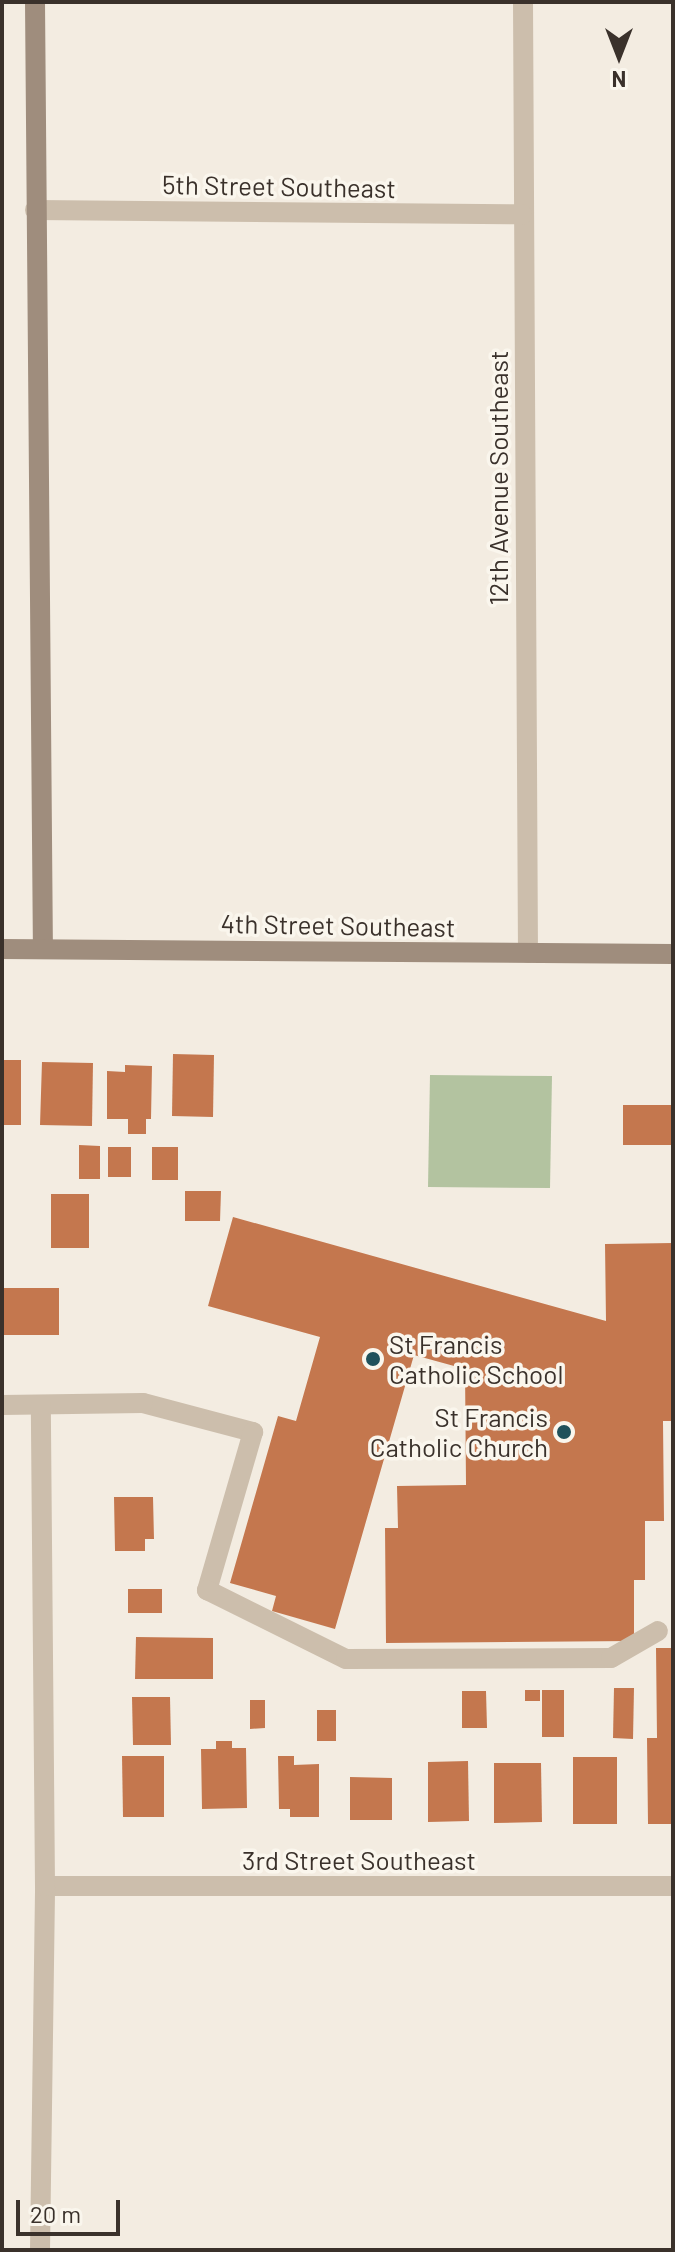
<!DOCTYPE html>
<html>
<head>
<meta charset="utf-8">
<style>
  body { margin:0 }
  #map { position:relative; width:675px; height:2252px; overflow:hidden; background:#f3ece1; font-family:Barlow,sans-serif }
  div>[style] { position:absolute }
  .green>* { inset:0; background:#b3c3a0 }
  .building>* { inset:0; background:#c4774e }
  .service>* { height:20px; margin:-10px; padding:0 10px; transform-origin:10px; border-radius:10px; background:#ccbeac }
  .minor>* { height:20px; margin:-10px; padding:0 10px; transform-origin:10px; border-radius:10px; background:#ccbeac }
  .secondary>* { height:20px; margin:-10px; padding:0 10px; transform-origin:10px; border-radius:10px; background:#9f8d7d }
  .dots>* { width:22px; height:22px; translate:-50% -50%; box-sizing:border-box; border:4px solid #faf6ed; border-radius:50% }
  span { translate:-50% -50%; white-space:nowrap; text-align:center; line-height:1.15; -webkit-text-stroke:7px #faf6ed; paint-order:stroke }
  .street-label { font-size:26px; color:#3a312b }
  .poi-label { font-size:26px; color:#3a312b }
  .left { translate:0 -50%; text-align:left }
  .right { translate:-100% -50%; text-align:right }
  .frame { position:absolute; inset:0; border:4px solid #3a312b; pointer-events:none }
  .north { position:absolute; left:579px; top:16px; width:80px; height:80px; -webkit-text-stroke:6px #faf6ed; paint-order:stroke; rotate:180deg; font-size:22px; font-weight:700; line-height:32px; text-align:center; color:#3a312b }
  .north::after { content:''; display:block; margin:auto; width:28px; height:36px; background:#3a312b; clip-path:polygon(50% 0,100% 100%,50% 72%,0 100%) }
  .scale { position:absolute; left:16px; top:2200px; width:104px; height:36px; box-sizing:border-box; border:4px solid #3a312b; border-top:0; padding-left:10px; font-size:24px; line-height:28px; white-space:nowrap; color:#3a312b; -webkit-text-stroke:6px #faf6ed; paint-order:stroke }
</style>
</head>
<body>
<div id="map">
  <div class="green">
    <i style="clip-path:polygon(430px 1075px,552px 1076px,550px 1188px,428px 1187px)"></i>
  </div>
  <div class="building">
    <i style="clip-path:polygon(173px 1054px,214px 1055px,213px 1117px,172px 1116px)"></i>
    <i style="clip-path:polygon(2px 1060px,21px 1060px,21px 1125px,2px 1125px)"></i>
    <i style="clip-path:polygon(42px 1062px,93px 1063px,92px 1126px,40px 1125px)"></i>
    <i style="clip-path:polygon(125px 1065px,152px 1066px,151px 1119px,146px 1119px,146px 1134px,128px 1134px,128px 1119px,107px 1119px,107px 1071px,125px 1072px)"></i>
    <i style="clip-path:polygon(623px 1105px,673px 1105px,673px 1145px,623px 1145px)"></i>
    <i style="clip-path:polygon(79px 1145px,100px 1146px,100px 1179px,79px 1179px)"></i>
    <i style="clip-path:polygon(108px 1147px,131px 1147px,131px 1177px,108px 1177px)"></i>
    <i style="clip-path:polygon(152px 1147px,178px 1147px,178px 1180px,152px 1180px)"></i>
    <i style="clip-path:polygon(185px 1191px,221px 1191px,220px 1221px,185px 1221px)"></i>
    <i style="clip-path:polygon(51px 1194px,89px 1194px,89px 1248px,51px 1248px)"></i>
    <i style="clip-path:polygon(233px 1217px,606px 1321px,605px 1244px,673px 1243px,673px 1421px,663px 1421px,664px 1521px,645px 1521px,645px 1580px,634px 1580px,634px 1641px,386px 1643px,385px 1528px,398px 1528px,397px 1486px,466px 1485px,465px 1369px,414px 1355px,335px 1629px,272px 1611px,276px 1596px,230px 1583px,278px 1416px,296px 1421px,320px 1337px,208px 1306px)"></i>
    <i style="clip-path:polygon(2px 1288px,59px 1288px,59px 1335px,2px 1335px)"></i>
    <i style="clip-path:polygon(114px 1497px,153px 1497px,154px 1539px,145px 1539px,145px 1551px,115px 1551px)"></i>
    <i style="clip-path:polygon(128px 1589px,162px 1589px,162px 1613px,128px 1613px)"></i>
    <i style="clip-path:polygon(136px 1637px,213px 1638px,213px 1679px,135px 1679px)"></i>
    <i style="clip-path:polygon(656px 1648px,673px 1648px,673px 1824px,648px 1824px,647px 1738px,657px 1738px)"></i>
    <i style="clip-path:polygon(614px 1688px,634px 1688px,633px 1739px,613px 1738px)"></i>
    <i style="clip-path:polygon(525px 1690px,540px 1690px,540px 1701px,525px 1701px)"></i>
    <i style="clip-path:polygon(542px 1690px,564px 1690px,564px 1737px,542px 1737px)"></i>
    <i style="clip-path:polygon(462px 1691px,486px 1691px,487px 1728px,462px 1728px)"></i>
    <i style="clip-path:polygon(132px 1697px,170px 1697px,171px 1745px,133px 1745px)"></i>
    <i style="clip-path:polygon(250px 1700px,265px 1700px,265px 1728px,250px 1729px)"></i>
    <i style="clip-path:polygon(317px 1710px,336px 1710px,336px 1741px,317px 1741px)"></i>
    <i style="clip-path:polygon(216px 1741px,232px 1741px,232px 1748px,246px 1748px,247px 1808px,202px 1809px,201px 1749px,216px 1749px)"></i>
    <i style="clip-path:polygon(122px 1756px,164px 1756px,164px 1817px,123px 1817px)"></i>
    <i style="clip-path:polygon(278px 1756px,294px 1756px,294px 1765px,319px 1764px,319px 1817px,290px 1817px,290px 1809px,279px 1809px)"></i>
    <i style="clip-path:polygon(573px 1757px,617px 1757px,617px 1824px,573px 1824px)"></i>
    <i style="clip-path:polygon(468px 1761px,469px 1821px,428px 1822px,428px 1762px)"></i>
    <i style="clip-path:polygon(494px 1763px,541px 1763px,542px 1822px,494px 1823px)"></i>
    <i style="clip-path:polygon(350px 1777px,392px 1778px,392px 1820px,350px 1820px)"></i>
  </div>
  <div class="service">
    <i style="left:143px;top:1403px;width:114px;rotate:14.8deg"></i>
    <i style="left:253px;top:1432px;width:165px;rotate:106.2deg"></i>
    <i style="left:207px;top:1590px;width:155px;rotate:26.4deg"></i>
    <i style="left:346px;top:1659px;width:265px;rotate:-0.2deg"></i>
    <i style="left:611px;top:1658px;width:54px;rotate:-29.9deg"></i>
  </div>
  <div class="minor">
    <i style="left:523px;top:2px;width:951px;rotate:89.7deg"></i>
    <i style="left:35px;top:210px;width:487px;rotate:0.5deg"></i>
    <i style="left:2px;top:1405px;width:141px;rotate:-0.8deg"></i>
    <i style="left:45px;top:1886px;width:628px"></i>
    <i style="left:40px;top:2250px;width:364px;rotate:-89.2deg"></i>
    <i style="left:45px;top:1886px;width:481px;rotate:-90.5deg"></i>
  </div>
  <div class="secondary">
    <i style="left:35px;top:2px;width:946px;rotate:89.52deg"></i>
    <i style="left:2px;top:949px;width:671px;rotate:0.43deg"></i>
  </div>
  <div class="dots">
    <i style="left:373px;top:1359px;background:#20515b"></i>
    <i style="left:564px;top:1432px;background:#20515b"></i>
  </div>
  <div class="street-label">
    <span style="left:279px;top:186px;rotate:1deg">5th Street Southeast</span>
    <span style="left:498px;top:478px;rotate:-90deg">12th Avenue Southeast</span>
    <span style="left:338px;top:925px;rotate:1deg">4th Street Southeast</span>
    <span style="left:359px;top:1860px">3rd Street Southeast</span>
  </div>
  <div class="poi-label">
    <span class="left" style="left:389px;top:1359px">St Francis<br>Catholic School</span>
    <span class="right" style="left:548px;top:1432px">St Francis<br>Catholic Church</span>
  </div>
  <div class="frame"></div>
  <div class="north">N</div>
  <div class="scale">20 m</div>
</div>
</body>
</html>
